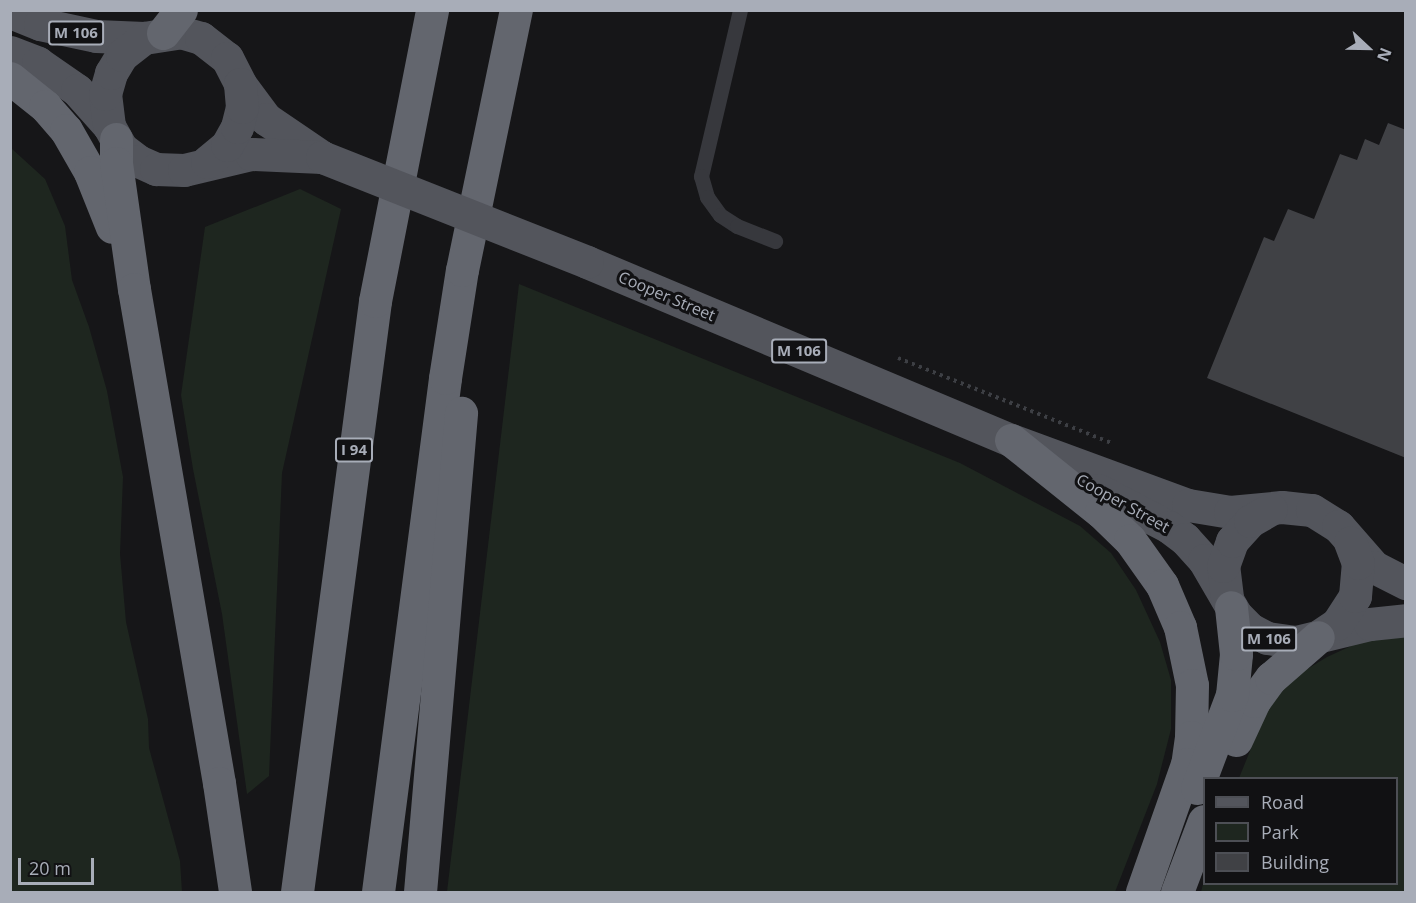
<!DOCTYPE html>
<html>
<head>
<meta charset="utf-8">
<style>
  body { margin:0 }
  #map { position:relative; width:1416px; height:903px; overflow:hidden; background:#161618; font-family:"Open Sans",sans-serif }
  div>[style] { position:absolute }
  .green>* { inset:0; background:#1e261f }
  .building>* { inset:0; background:#404145 }
  .path>* { height:4px; margin-top:-2px; transform-origin:0; background:repeating-linear-gradient(90deg,#3d3f44 0 3px,transparent 0 7.5px) }
  .lane>* { height:15px; margin:-7.5px; padding:0 7.5px; transform-origin:7.5px; border-radius:7.5px; background:#37383d }
  .primary>* { height:33px; margin:-16.5px; padding:0 16.5px; transform-origin:16.5px; border-radius:16.5px; background:#53555c }
  .highway>* { height:33px; margin:-16.5px; padding:0 16.5px; transform-origin:16.5px; border-radius:16.5px; background:#63666e }
  .primary-bridge>* { height:33px; margin:-16.5px; padding:0 16.5px; transform-origin:16.5px; border-radius:16.5px; background:#53555c }
  span { translate:-50% -50%; white-space:nowrap; text-align:center; line-height:1.15; -webkit-text-stroke:6px #111113; paint-order:stroke }
  .shield-label span { padding:2px 4px; background:#111113; border:2px solid; border-radius:4px; -webkit-text-stroke-width:0 }
  .shield-label { font-size:15px; color:#a8adb8; font-weight:700 }
  .street-label { font-size:16px; color:#a8adb8 }
  .frame { position:absolute; inset:0; border:12px solid #a8adb8; pointer-events:none }
  .legend { position:absolute; left:1203px; top:777px; width:195px; height:108px; box-sizing:border-box; background:#111113; border:2px solid #4d4f55; margin:0; padding:8px 10px; list-style:none; font-size:18px; color:#a8adb8 }
  .legend li { display:flex; align-items:center; gap:12px; height:30px }
  .legend b { width:30px; border:2px solid #4d4f55 }
  .north { position:absolute; left:1338px; top:18px; width:60px; height:60px; -webkit-text-stroke:4px #111113; paint-order:stroke; rotate:112deg; font-size:16px; font-weight:700; line-height:24px; text-align:center; color:#a8adb8 }
  .north::after { content:''; display:block; margin:auto; width:21px; height:27px; background:#a8adb8; clip-path:polygon(50% 0,100% 100%,50% 72%,0 100%) }
  .scale { position:absolute; left:18px; top:858px; width:76px; height:27px; box-sizing:border-box; border:3px solid #a8adb8; border-top:0; padding-left:8px; font-size:18px; line-height:21px; white-space:nowrap; color:#a8adb8; -webkit-text-stroke:4px #111113; paint-order:stroke }
</style>
</head>
<body>
<div id="map">
  <div class="green">
    <i style="clip-path:polygon(11px 148px,45px 179px,65px 226px,72px 280px,89px 327px,107px 391px,123px 477px,120px 554px,126px 622px,148px 719px,149px 748px,180px 861px,182px 892px,11px 892px)"></i>
    <i style="clip-path:polygon(300px 189px,341px 209px,282px 473px,269px 776px,247px 794px,222px 614px,193px 469px,181px 395px,205px 227px)"></i>
    <i style="clip-path:polygon(519px 284px,960px 463px,1080px 526px,1111px 553px,1136px 590px,1160px 642px,1171px 680px,1171px 729px,1157px 784px,1115px 892px,447px 892px)"></i>
    <i style="clip-path:polygon(1405px 630px,1405px 892px,1201px 892px,1204px 880px,1204px 884px,1396px 884px,1396px 778px,1239px 778px,1265px 714px,1286px 682px,1327px 657px,1362px 641px)"></i>
  </div>
  <div class="building">
    <i style="clip-path:polygon(1388px 123px,1406px 130px,1406px 458px,1207px 378px,1264px 237px,1274px 241px,1288px 209px,1314px 219px,1340px 154px,1357px 160px,1365px 139px,1379px 145px)"></i>
  </div>
  <div class="path">
    <i style="left:898px;top:358px;width:232px;rotate:21.7deg"></i>
  </div>
  <div class="lane">
    <i style="left:740px;top:10px;width:171px;rotate:103.2deg"></i>
    <i style="left:701px;top:176px;width:22px;rotate:74deg"></i>
    <i style="left:707px;top:197px;width:22px;rotate:54deg"></i>
    <i style="left:720px;top:215px;width:20px;rotate:33deg"></i>
    <i style="left:737px;top:226px;width:41px;rotate:21.5deg"></i>
  </div>
  <div class="primary">
    <i style="left:10px;top:12px;width:32px;rotate:22deg"></i>
    <i style="left:40px;top:24px;width:57px;rotate:12.1deg"></i>
    <i style="left:96px;top:36px;width:48px;rotate:2.4deg"></i>
    <i style="left:144px;top:38px;width:36px;rotate:-9deg"></i>
    <i style="left:180px;top:32px;width:22px;rotate:16deg"></i>
    <i style="left:201px;top:38px;width:33px;rotate:38deg"></i>
    <i style="left:227px;top:58px;width:29px;rotate:63deg"></i>
    <i style="left:240px;top:84px;width:44px;rotate:53.4deg"></i>
    <i style="left:266px;top:119px;width:68px;rotate:34.2deg"></i>
    <i style="left:10px;top:52px;width:30px;rotate:21deg"></i>
    <i style="left:38px;top:63px;width:47px;rotate:34.7deg"></i>
    <i style="left:77px;top:90px;width:48px;rotate:48.4deg"></i>
    <i style="left:109px;top:126px;width:25px;rotate:61deg"></i>
    <i style="left:121px;top:148px;width:21px;rotate:37deg"></i>
    <i style="left:138px;top:161px;width:20px;rotate:24deg"></i>
    <i style="left:156px;top:169px;width:28px;rotate:2deg"></i>
    <i style="left:184px;top:170px;width:69px;rotate:-13.4deg"></i>
    <i style="left:251px;top:154px;width:71px;rotate:2.4deg"></i>
    <i style="left:109px;top:126px;width:32px;rotate:-97deg"></i>
    <i style="left:105px;top:94px;width:22px;rotate:-74deg"></i>
    <i style="left:111px;top:73px;width:21px;rotate:-59deg"></i>
    <i style="left:122px;top:55px;width:28px;rotate:-38deg"></i>
    <i style="left:207px;top:162px;width:26px;rotate:-40deg"></i>
    <i style="left:227px;top:145px;width:21px;rotate:-61deg"></i>
    <i style="left:237px;top:127px;width:21px;rotate:-76deg"></i>
    <i style="left:242px;top:107px;width:23px;rotate:-95deg"></i>
    <i style="left:587px;top:262px;width:460px;rotate:22.8deg"></i>
    <i style="left:1011px;top:440px;width:189px;rotate:20.2deg"></i>
    <i style="left:1188px;top:505px;width:43px;rotate:9.5deg"></i>
    <i style="left:1230px;top:512px;width:52px;rotate:-5.5deg"></i>
    <i style="left:1282px;top:507px;width:30px;rotate:6deg"></i>
    <i style="left:1312px;top:510px;width:31px;rotate:32deg"></i>
    <i style="left:1338px;top:526px;width:55px;rotate:48.7deg"></i>
    <i style="left:1374px;top:567px;width:36px;rotate:27deg"></i>
    <i style="left:1098px;top:490px;width:80px;rotate:27.5deg"></i>
    <i style="left:1169px;top:527px;width:20px;rotate:37deg"></i>
    <i style="left:1185px;top:539px;width:28px;rotate:48deg"></i>
    <i style="left:1204px;top:560px;width:64px;rotate:59.8deg"></i>
    <i style="left:1236px;top:615px;width:20px;rotate:45deg"></i>
    <i style="left:1250px;top:629px;width:19px;rotate:28deg"></i>
    <i style="left:1267px;top:638px;width:29px;rotate:8deg"></i>
    <i style="left:1296px;top:642px;width:76px;rotate:-13.7deg"></i>
    <i style="left:1370px;top:624px;width:36px;rotate:-6deg"></i>
    <i style="left:1227px;top:597px;width:31px;rotate:-97deg"></i>
    <i style="left:1223px;top:566px;width:27px;rotate:-70deg"></i>
    <i style="left:1232px;top:541px;width:27px;rotate:-48deg"></i>
    <i style="left:1250px;top:521px;width:24px;rotate:-30deg"></i>
    <i style="left:1319px;top:636px;width:22px;rotate:-34deg"></i>
    <i style="left:1337px;top:624px;width:33px;rotate:-57deg"></i>
    <i style="left:1355px;top:596px;width:33px;rotate:-85deg"></i>
    <i style="left:1358px;top:563px;width:22px;rotate:-111deg"></i>
  </div>
  <div class="highway">
    <i style="left:163px;top:33px;width:29px;rotate:-52deg"></i>
    <i style="left:10px;top:78px;width:45px;rotate:38.7deg"></i>
    <i style="left:45px;top:106px;width:32px;rotate:49deg"></i>
    <i style="left:66px;top:130px;width:48px;rotate:60.3deg"></i>
    <i style="left:90px;top:172px;width:59px;rotate:68.2deg"></i>
    <i style="left:116px;top:139px;width:24px;rotate:90deg"></i>
    <i style="left:116px;top:163px;width:127px;rotate:81.9deg"></i>
    <i style="left:134px;top:289px;width:501px;rotate:80.24deg"></i>
    <i style="left:219px;top:783px;width:110px;rotate:81.6deg"></i>
    <i style="left:1011px;top:440px;width:115px;rotate:38.7deg"></i>
    <i style="left:1101px;top:512px;width:40px;rotate:44deg"></i>
    <i style="left:1130px;top:540px;width:55px;rotate:54.6deg"></i>
    <i style="left:1162px;top:585px;width:46px;rotate:66.8deg"></i>
    <i style="left:1180px;top:627px;width:59px;rotate:78.3deg"></i>
    <i style="left:1192px;top:685px;width:52px;rotate:91.1deg"></i>
    <i style="left:1191px;top:737px;width:27px;rotate:98deg"></i>
    <i style="left:1187px;top:764px;width:136px;rotate:109.4deg"></i>
    <i style="left:1236px;top:740px;width:43px;rotate:-65.2deg"></i>
    <i style="left:1254px;top:701px;width:29px;rotate:-54deg"></i>
    <i style="left:1271px;top:678px;width:62px;rotate:-41.1deg"></i>
    <i style="left:1197px;top:788px;width:99px;rotate:-69.4deg"></i>
    <i style="left:1232px;top:695px;width:41px;rotate:-84.4deg"></i>
    <i style="left:1236px;top:654px;width:47px;rotate:-96.1deg"></i>
    <i style="left:297px;top:892px;width:596px;rotate:-82.48deg"></i>
    <i style="left:375px;top:301px;width:297px;rotate:-78.9deg"></i>
    <i style="left:378px;top:892px;width:518px;rotate:-82.57deg"></i>
    <i style="left:445px;top:378px;width:109px;rotate:-81.1deg"></i>
    <i style="left:462px;top:270px;width:266px;rotate:-78.3deg"></i>
    <i style="left:420px;top:892px;width:481px;rotate:-85.1deg"></i>
    <i style="left:1177px;top:892px;width:76px;rotate:-69.2deg"></i>
  </div>
  <div class="primary-bridge">
    <i style="left:322px;top:157px;width:285px;rotate:21.6deg"></i>
  </div>
  <div class="shield-label">
    <span style="left:76px;top:33px">M 106</span>
    <span style="left:799px;top:351px">M 106</span>
    <span style="left:354px;top:450px">I 94</span>
    <span style="left:1269px;top:639px">M 106</span>
  </div>
  <div class="street-label">
    <span style="left:667px;top:296px;rotate:23deg">Cooper Street</span>
    <span style="left:1123px;top:503px;rotate:29deg">Cooper Street</span>
  </div>
  <div class="frame"></div>
  <ul class="legend">
  <li><b style="height:8px;background:#53555c"></b>Road</li>
  <li><b style="height:16px;background:#1e261f"></b>Park</li>
  <li><b style="height:16px;background:#404145"></b>Building</li>
  </ul>
  <div class="north">N</div>
  <div class="scale">20 m</div>
</div>
</body>
</html>
